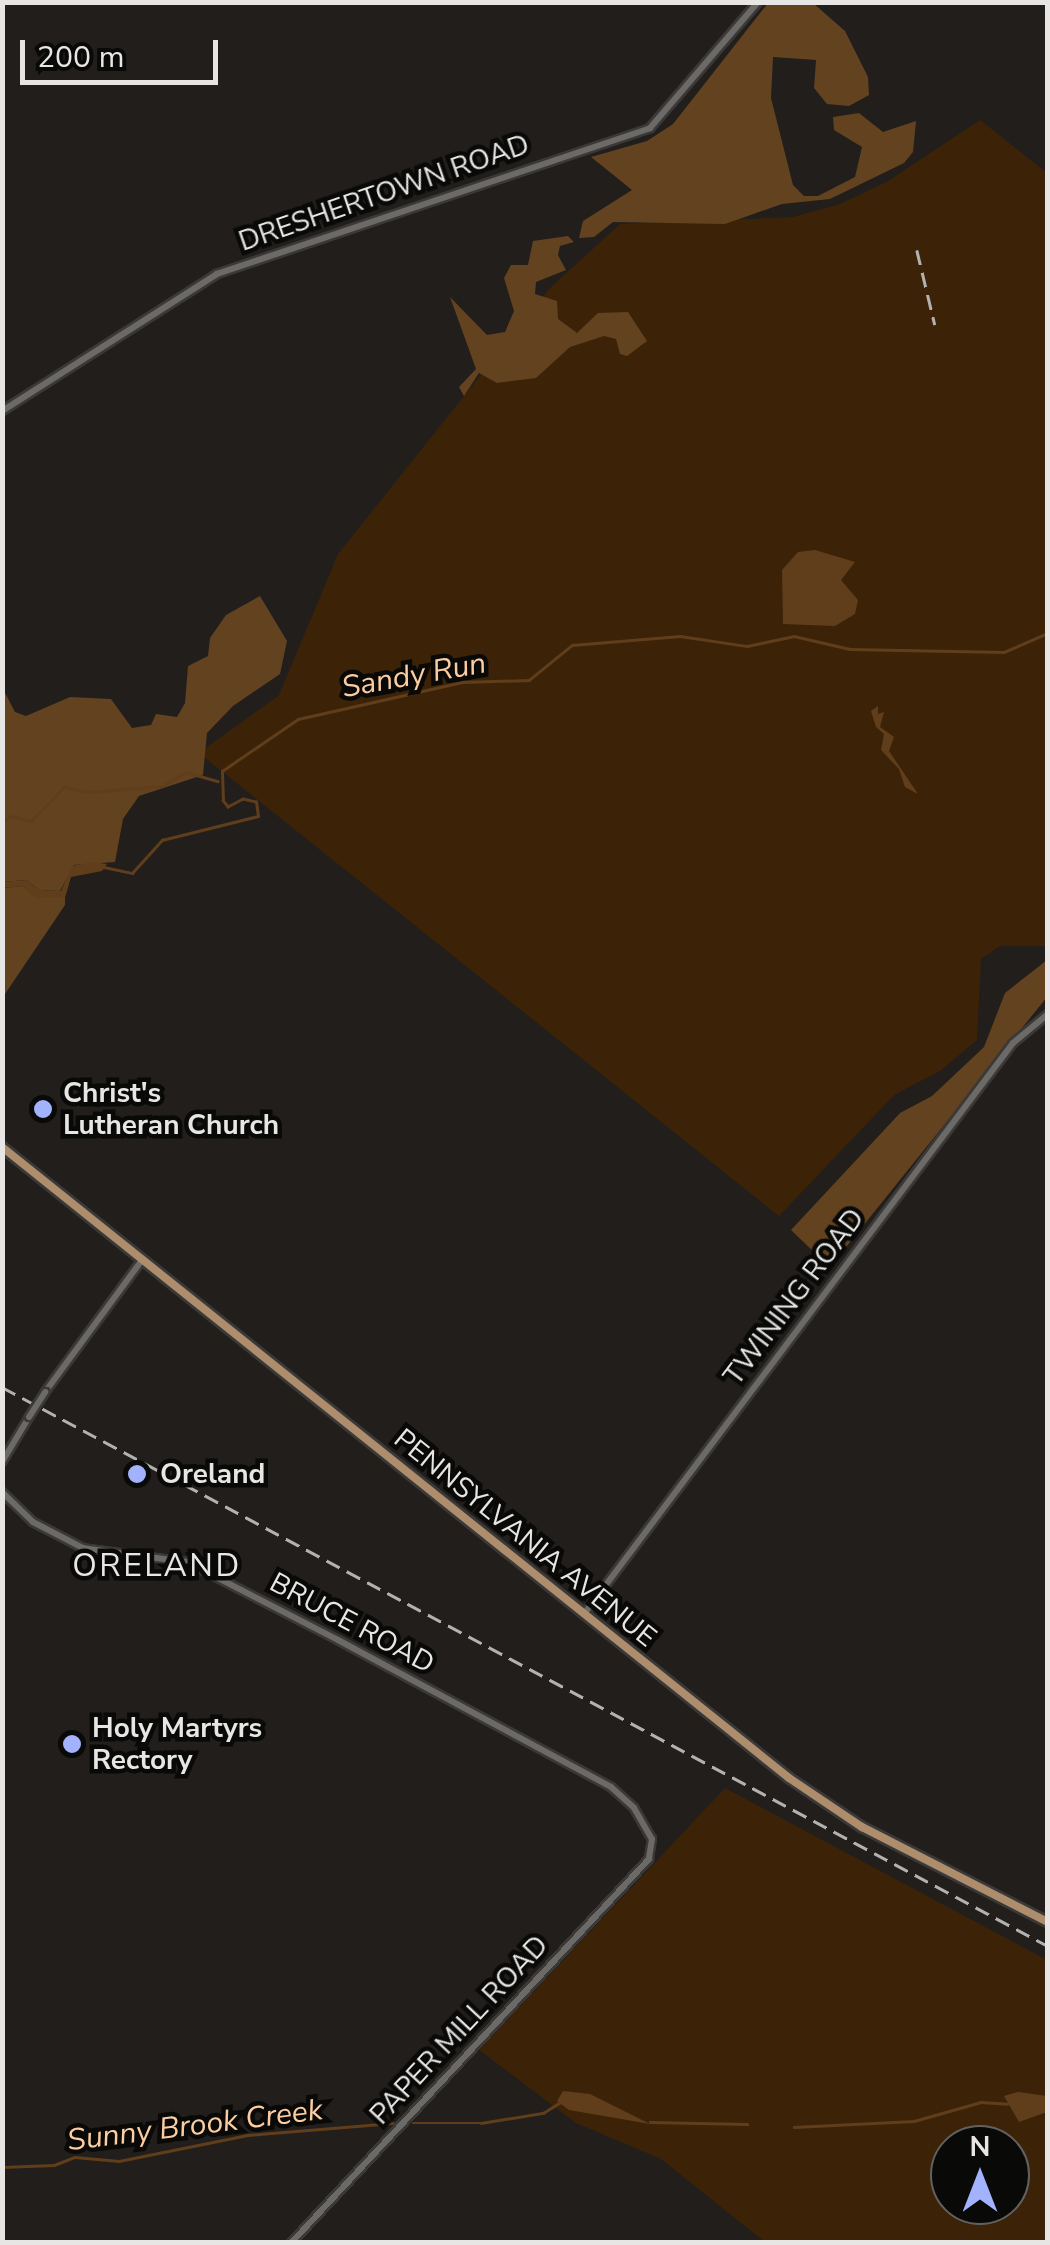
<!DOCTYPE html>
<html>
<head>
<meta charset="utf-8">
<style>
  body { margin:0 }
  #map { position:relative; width:1050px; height:2245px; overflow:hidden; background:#211e1c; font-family:"Nunito Sans",sans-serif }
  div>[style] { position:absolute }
  .green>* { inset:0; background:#3c2307 }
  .forest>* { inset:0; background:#63421f }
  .water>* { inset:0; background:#603e1b }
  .stream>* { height:2.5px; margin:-1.25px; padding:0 1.25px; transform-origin:1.25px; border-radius:1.25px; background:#603e1b }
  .roads { filter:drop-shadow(2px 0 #3b3938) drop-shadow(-2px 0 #3b3938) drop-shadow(0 2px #3b3938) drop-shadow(0 -2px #3b3938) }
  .minor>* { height:6px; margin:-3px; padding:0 3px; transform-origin:3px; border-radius:3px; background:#6c6a67 }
  .major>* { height:8px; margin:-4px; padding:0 4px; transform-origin:4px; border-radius:4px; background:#ae8d6c }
  .rail>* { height:2.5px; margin-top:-1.25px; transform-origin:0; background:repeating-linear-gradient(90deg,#b3b2b0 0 15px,transparent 0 23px) }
  .bridges { filter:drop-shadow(2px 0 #3b3938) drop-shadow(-2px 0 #3b3938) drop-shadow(0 2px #3b3938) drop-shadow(0 -2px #3b3938) }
  .minor-bridge>* { height:6px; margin:-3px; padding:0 3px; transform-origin:3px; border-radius:3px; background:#6c6a67 }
  .dots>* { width:28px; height:28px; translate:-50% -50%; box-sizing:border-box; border:5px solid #090908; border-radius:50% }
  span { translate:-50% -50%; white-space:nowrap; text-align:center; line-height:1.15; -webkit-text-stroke:9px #090908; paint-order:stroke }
  .street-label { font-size:28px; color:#e7e6e4 }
  .poi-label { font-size:28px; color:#e7e6e4; font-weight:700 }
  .left { translate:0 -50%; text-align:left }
  .water-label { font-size:30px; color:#fccda1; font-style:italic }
  .quarter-label { font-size:32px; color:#e7e6e4; letter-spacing:2.5px }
  .frame { position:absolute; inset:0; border:5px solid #e7e6e4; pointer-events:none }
  .north { position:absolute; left:930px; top:2125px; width:100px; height:100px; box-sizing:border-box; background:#090908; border:2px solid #626160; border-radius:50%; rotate:0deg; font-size:28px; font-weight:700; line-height:40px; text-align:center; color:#e7e6e4 }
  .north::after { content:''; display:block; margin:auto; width:35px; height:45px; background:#a3b2fd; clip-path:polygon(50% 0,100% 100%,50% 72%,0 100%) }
  .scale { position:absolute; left:20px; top:40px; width:198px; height:45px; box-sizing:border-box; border:5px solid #e7e6e4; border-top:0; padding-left:12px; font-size:30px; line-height:35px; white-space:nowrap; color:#e7e6e4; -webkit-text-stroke:8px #090908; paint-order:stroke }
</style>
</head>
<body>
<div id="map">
  <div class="green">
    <i style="clip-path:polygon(980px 120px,1047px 173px,1047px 946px,1000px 946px,981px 959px,977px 1040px,940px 1071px,894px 1095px,779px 1216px,199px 753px,279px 695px,338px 554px,550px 288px,620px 224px,793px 217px,840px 204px,888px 181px)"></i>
    <i style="clip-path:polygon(evenodd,725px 1788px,1047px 1960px,1047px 2242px,765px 2242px,661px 2159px,576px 2123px,479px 2050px,725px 1788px,950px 2145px,1010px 2145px,1010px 2205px,950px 2205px,950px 2145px)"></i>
  </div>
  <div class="forest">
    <i style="clip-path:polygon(768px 3px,813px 3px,845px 31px,868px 77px,869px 95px,849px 106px,827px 104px,814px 88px,816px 60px,773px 57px,771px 98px,793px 185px,804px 196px,818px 196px,855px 177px,862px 147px,834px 130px,833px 117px,859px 113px,883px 132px,916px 121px,913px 152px,904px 163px,830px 199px,782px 204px,725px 224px,613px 222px,594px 237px,579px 238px,583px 221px,632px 190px,591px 157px,647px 141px,673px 124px)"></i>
    <i style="clip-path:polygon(568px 236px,574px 242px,560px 246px,558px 255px,566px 270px,536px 282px,535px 294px,557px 301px,558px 319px,577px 333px,598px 313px,628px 312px,647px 341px,627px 356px,620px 354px,616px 339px,604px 336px,570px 347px,536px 378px,497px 383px,479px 373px,464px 396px,459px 387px,476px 369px,450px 297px,487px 335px,505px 332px,514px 311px,504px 278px,511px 265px,528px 265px,533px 241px)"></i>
    <i style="clip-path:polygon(260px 596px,287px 641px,280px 674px,233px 706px,207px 733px,203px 775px,139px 796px,123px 819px,115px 862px,74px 865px,60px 891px,40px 890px,26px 880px,3px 882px,2px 687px,15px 712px,26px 716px,70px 697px,111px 699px,132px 728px,151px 725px,156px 714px,177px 717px,185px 703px,188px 666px,208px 656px,210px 638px,226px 615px)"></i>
    <i style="clip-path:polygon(23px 886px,37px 898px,65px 898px,65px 905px,3px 997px,3px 888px)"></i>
    <i style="clip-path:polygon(1047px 960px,1047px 997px,834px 1262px,816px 1254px,791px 1230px,900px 1113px,932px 1096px,984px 1047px,1005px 993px)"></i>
  </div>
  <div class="water">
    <i style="clip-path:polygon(815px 550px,855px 562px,841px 580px,858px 600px,855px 614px,835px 626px,783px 624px,782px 570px,798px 552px)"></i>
    <i style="clip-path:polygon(878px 706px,878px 714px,884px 712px,880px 727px,894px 737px,889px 751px,918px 794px,905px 787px,899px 769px,881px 750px,884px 734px,876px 727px,871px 711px)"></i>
    <i style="clip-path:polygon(93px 862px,107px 864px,102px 871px,71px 877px,65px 898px,36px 898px,23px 886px,3px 888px,3px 882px,26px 880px,40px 890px,61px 891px,72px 866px)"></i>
    <i style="clip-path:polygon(563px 2091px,590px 2094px,650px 2124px,569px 2110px,557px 2101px)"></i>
    <i style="clip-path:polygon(1018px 2092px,1047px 2096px,1047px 2112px,1019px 2122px,1004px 2096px)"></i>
  </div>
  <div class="stream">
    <i style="left:2px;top:821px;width:11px;rotate:-27deg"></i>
    <i style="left:12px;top:816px;width:20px;rotate:15deg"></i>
    <i style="left:31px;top:821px;width:47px;rotate:-45.9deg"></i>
    <i style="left:64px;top:787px;width:25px;rotate:11deg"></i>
    <i style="left:89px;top:792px;width:73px;rotate:-4.7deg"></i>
    <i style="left:162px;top:786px;width:28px;rotate:-30deg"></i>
    <i style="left:186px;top:772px;width:33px;rotate:16deg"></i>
    <i style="left:104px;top:867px;width:29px;rotate:12deg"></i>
    <i style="left:132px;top:873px;width:45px;rotate:-47.7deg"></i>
    <i style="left:162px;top:840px;width:99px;rotate:-14deg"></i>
    <i style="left:258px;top:816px;width:14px;rotate:-98deg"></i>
    <i style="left:256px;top:802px;width:13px;rotate:-167deg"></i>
    <i style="left:243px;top:799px;width:17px;rotate:152deg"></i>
    <i style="left:228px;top:807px;width:8px;rotate:-130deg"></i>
    <i style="left:223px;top:801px;width:30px;rotate:-92deg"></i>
    <i style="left:222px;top:771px;width:92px;rotate:-34.4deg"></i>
    <i style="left:298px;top:719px;width:168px;rotate:-12.7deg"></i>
    <i style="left:462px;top:682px;width:67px;rotate:-1.7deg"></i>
    <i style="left:529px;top:680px;width:55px;rotate:-39.1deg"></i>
    <i style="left:572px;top:645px;width:108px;rotate:-4.8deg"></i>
    <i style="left:680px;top:636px;width:68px;rotate:8.5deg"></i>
    <i style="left:747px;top:646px;width:48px;rotate:-12deg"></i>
    <i style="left:794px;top:636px;width:57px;rotate:13.1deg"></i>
    <i style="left:850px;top:649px;width:154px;rotate:1.1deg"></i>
    <i style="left:1004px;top:652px;width:48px;rotate:-23.4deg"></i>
    <i style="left:650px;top:2122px;width:97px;rotate:1.2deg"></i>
    <i style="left:413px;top:2123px;width:68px"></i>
    <i style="left:481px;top:2123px;width:63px;rotate:-9.2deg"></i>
    <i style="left:543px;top:2113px;width:19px;rotate:-32deg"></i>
    <i style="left:794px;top:2127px;width:120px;rotate:-2.9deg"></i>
    <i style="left:914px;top:2121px;width:70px;rotate:-15.8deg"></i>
    <i style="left:981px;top:2102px;width:26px;rotate:4deg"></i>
    <i style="left:2px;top:2167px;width:52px;rotate:-2.2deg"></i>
    <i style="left:54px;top:2165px;width:22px;rotate:-21deg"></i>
    <i style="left:75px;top:2157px;width:44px;rotate:5.2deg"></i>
    <i style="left:119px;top:2161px;width:132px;rotate:-11.4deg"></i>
    <i style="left:248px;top:2135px;width:145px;rotate:-4.7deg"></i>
  </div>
  <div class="roads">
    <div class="minor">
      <i style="left:2px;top:411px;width:255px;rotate:-32.5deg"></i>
      <i style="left:217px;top:274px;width:457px;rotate:-18.6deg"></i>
      <i style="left:650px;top:128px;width:166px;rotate:-49.4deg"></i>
      <i style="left:45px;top:1392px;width:164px;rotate:-53.7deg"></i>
      <i style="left:2px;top:1462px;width:52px;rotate:-59deg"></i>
      <i style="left:2px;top:1492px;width:43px;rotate:44.1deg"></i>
      <i style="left:33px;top:1522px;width:56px;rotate:27.5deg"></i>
      <i style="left:83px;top:1548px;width:105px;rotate:7.7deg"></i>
      <i style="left:187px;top:1562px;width:170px;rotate:27.3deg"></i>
      <i style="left:338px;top:1640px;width:310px;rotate:28.3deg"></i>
      <i style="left:611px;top:1787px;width:31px;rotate:42deg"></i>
      <i style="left:634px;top:1808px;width:36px;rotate:60deg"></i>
      <i style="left:652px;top:1839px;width:20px;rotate:99deg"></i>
      <i style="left:649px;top:1859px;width:524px;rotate:132.99deg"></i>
      <i style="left:584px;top:1614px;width:714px;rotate:-53.08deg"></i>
      <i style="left:1013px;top:1043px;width:45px;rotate:-39.6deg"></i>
    </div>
    <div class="major">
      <i style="left:2px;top:1147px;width:1009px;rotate:38.72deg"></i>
      <i style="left:789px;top:1778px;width:88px;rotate:33.9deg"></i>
      <i style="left:862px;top:1827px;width:209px;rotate:27.1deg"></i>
    </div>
  </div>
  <div class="rail">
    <i style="left:917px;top:250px;width:77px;rotate:76.5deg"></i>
    <i style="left:2px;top:1387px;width:1186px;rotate:28.12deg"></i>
  </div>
  <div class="bridges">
    <div class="minor-bridge">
      <i style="left:29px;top:1417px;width:30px;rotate:-57deg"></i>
    </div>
  </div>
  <div class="dots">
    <i style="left:43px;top:1109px;background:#a3b2fd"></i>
    <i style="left:137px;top:1474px;background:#a3b2fd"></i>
    <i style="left:72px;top:1744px;background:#a3b2fd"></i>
  </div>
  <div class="street-label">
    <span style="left:384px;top:193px;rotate:-19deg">DRESHERTOWN ROAD</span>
    <span style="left:794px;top:1297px;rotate:-53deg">TWINING ROAD</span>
    <span style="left:525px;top:1538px;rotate:39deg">PENNSYLVANIA AVENUE</span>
    <span style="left:352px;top:1623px;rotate:28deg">BRUCE ROAD</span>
    <span style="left:459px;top:2030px;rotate:-47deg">PAPER MILL ROAD</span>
  </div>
  <div class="poi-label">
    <span class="left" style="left:63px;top:1109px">Christ's<br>Lutheran Church</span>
    <span class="left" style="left:160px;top:1474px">Oreland</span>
    <span class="left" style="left:92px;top:1744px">Holy Martyrs<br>Rectory</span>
  </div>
  <div class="water-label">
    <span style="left:414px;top:676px;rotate:-10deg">Sandy Run</span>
    <span style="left:195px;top:2126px;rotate:-7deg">Sunny Brook Creek</span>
  </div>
  <div class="quarter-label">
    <span style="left:157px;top:1566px">ORELAND</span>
  </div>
  <div class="frame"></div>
  <div class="north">N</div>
  <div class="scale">200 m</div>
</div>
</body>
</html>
